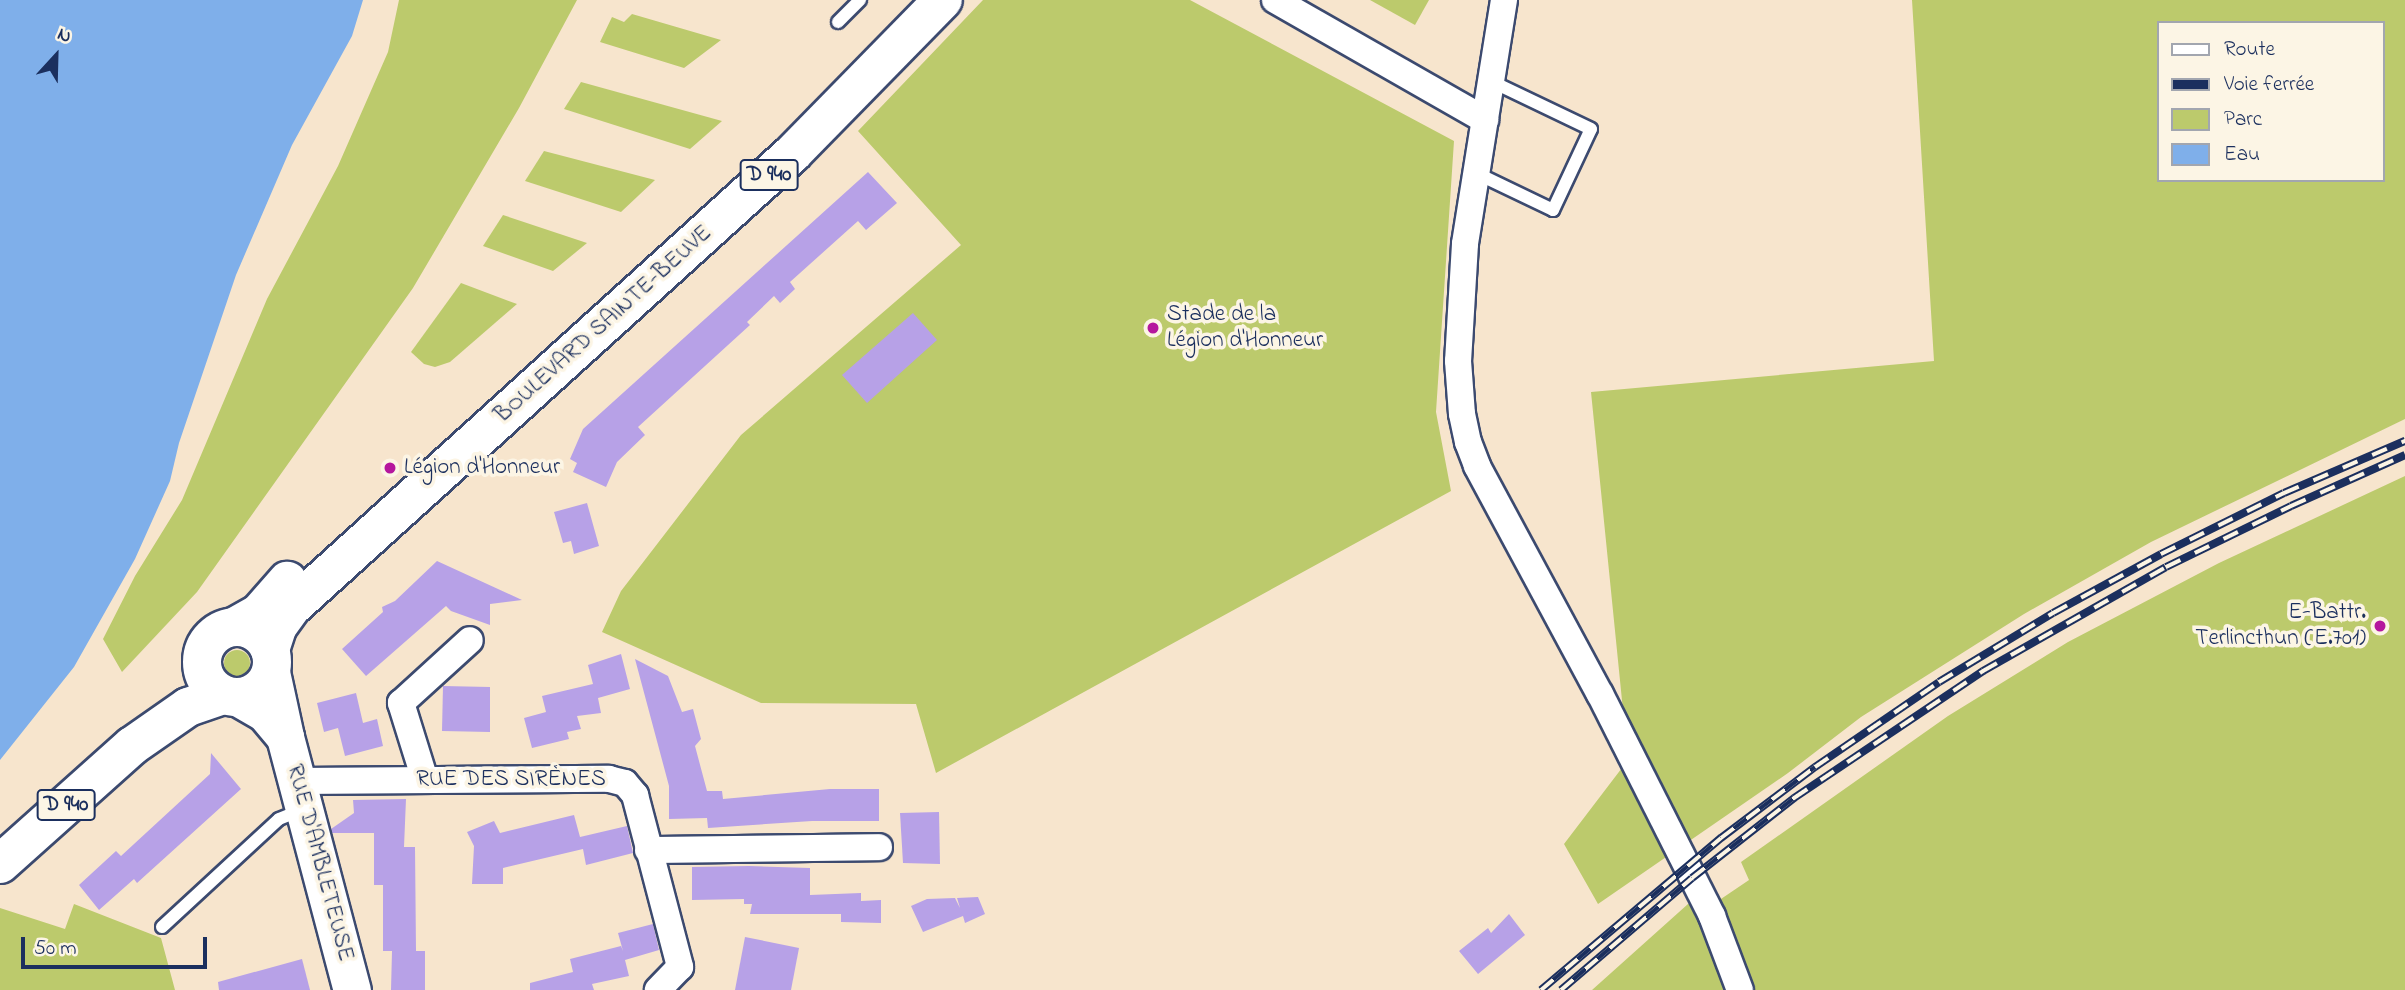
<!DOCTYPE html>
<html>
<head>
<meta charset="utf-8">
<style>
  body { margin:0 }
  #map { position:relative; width:2405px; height:990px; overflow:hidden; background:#f7e5cd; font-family:"Indie Flower",sans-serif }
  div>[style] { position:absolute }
  .green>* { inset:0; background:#bcca6c }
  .round { border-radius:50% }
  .water>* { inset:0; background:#7fafea }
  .building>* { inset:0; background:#b7a1e7 }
  .roads { filter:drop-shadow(2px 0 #3c4a6f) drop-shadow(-2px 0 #3c4a6f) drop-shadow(0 2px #3c4a6f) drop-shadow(0 -2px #3c4a6f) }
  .lane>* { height:12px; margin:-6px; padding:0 6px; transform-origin:6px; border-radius:6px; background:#fff }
  .street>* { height:26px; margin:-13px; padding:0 13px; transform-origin:13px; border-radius:13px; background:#fff }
  .secondary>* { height:37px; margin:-18.5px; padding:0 18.5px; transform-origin:18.5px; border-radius:18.5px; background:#fff }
  .primary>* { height:38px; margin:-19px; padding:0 19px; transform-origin:19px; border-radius:19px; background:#fff }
  .primary>.ring { margin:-19px; padding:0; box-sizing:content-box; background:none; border:38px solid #fff; border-radius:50% }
  .rail>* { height:8px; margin-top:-4px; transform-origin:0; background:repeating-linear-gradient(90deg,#fcf5e5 0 16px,#1b2f5e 0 32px); box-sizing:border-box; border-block:2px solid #1b2f5e }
  .dots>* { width:19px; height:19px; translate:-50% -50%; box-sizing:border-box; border:4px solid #fcf5e5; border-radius:50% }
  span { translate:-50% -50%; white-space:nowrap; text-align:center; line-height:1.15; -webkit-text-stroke:7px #fcf5e5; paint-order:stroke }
  .shield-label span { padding:2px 5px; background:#fcf5e5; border:2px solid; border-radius:5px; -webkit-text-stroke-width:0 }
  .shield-label { font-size:21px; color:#1b2f5e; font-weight:700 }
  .poi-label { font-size:23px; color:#1b2f5e }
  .left { translate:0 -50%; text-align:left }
  .right { translate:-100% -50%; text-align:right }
  .street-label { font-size:23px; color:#1b2f5e }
  .legend { position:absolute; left:2157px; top:21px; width:228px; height:161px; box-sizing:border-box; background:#fcf5e5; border:2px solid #a2a6af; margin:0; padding:9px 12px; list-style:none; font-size:21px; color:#1b2f5e }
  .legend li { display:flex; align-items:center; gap:14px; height:35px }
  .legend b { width:35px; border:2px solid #a2a6af }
  .north { position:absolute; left:21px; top:21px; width:70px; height:70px; -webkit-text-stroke:5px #fcf5e5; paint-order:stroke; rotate:22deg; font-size:19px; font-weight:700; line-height:28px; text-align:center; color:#1b2f5e }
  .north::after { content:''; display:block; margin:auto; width:24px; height:32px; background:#1b2f5e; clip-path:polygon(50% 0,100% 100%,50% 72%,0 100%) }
  .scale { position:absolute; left:21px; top:937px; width:186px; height:32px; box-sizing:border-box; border:4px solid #1b2f5e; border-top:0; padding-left:9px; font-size:21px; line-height:24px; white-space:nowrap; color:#1b2f5e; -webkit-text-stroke:5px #fcf5e5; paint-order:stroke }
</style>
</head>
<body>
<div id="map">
  <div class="green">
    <i style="clip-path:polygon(399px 0,577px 0,519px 108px,413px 288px,197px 592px,122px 672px,103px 639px,135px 576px,182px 500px,267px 299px,338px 166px,388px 52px)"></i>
    <i style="clip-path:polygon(983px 0,1190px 0,1454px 141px,1436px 412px,1451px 491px,936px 773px,916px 704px,761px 703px,602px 632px,621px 591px,741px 435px,961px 245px,858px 131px)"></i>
    <i style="clip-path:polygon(1370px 0,1429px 0,1415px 25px)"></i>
    <i style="clip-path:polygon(evenodd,1912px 0,2405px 0,2405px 419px,2151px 542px,2024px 614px,1861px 717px,1788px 773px,1598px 904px,1564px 844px,1628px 760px,1591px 392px,1934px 361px,1912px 0,2158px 23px,2382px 23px,2382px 180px,2158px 180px,2158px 23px)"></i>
    <i style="clip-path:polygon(632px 14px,721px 40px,684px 68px,600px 42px,612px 17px,624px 22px)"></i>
    <i style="clip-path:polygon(581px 82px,722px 121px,690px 149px,564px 109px)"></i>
    <i style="clip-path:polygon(544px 151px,655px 180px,621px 212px,525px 181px)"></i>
    <i style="clip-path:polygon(503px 215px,587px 243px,553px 271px,483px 246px)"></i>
    <i style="clip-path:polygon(461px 283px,517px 304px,450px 362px,435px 367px,424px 364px,411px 352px)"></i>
    <i style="clip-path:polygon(2405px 476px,2405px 990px,1592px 990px,1688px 904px,1715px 903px,1749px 880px,1741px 862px,1948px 716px,2068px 642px,2219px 563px)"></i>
    <i class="round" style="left:224px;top:650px;width:26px;height:26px"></i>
    <i style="clip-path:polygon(74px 904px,161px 938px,175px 990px,0 990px,0 908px,65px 929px)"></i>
  </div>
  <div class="water">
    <i style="clip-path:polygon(0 0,363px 0,352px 36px,292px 145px,236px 275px,179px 443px,170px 481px,135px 559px,74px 667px,0 760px)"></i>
  </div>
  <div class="building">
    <i style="clip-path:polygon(868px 172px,897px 203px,866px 230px,858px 221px,790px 282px,795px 289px,780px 303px,774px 296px,747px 322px,750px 325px,638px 427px,645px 435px,617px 462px,606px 487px,573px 472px,577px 463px,570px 459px,583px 429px)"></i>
    <i style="clip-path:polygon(913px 313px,937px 340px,867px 403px,842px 375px)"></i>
    <i style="clip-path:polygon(587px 503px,599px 546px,574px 554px,571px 541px,563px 543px,554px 512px)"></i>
    <i style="clip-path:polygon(437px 561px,522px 600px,490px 604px,490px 625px,451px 611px,446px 606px,366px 676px,342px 649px,383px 612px,382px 607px,395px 601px)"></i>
    <i style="clip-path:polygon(621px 654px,630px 689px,598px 698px,601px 713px,577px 716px,581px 729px,567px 732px,569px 739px,532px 748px,524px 718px,546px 712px,542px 696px,593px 684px,588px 665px)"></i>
    <i style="clip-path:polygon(635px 659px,668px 676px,682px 712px,693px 709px,701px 739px,695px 746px,707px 791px,722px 791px,723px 799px,830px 789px,879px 789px,879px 821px,812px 821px,708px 828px,707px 818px,669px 819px,669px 786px)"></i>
    <i style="clip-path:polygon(443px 686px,490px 687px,490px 732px,442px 731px)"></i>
    <i style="clip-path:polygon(356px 693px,363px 723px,377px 719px,383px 746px,345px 756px,338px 728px,324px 732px,317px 703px)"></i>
    <i style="clip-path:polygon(211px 753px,241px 789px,137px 883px,134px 879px,99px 910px,79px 885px,116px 851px,121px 856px,210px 774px)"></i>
    <i style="clip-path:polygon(406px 799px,404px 847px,415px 847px,416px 951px,425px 951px,425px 990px,391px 990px,392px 951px,383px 951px,383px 885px,374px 885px,374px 833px,332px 833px,331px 829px,354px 813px,353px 800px)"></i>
    <i style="clip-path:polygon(939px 812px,940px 864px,903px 863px,900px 813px)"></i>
    <i style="clip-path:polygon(574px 815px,580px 837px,627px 826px,633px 853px,586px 865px,583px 849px,503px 868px,503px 884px,472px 884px,474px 846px,467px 832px,494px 821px,500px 833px)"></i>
    <i style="clip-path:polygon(749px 866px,810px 868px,810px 895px,861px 893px,861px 901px,881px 900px,881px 923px,841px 922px,841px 914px,750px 914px,752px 904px,744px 904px,744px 899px,692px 900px,692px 867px)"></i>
    <i style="clip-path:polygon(978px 897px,985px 914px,965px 923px,963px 916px,923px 932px,911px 906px,927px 899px,955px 898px,960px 908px,957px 898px)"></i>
    <i style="clip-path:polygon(1509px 914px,1525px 935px,1478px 974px,1459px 951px,1488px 928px,1491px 933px)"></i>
    <i style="clip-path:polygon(653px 924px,659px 950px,625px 960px,629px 976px,592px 984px,594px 990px,530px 990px,530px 983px,573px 972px,570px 959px,621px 946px,623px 951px,618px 933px)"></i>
    <i style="clip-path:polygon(745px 937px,799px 948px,791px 990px,735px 990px)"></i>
    <i style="clip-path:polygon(302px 959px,310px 990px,219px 990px,218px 982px)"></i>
  </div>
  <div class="roads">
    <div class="lane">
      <i style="left:838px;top:22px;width:31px;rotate:-45deg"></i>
      <i style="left:1478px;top:174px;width:83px;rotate:25.6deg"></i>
      <i style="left:1553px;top:210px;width:89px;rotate:-64.9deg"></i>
      <i style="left:1591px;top:129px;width:111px;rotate:-154.4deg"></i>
      <i style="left:162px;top:927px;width:159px;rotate:-42.7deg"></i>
      <i style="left:279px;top:819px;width:24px;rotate:-22deg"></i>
    </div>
    <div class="street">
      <i style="left:1275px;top:0;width:242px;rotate:29.7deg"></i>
      <i style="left:1504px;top:0;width:247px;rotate:99.1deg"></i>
      <i style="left:1465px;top:244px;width:117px;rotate:93.4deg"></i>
      <i style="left:1458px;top:361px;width:53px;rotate:85.7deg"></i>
      <i style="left:1462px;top:414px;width:29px;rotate:78deg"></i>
      <i style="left:1468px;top:442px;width:26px;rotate:69deg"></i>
      <i style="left:1477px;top:466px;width:259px;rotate:61.7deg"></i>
      <i style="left:1600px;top:694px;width:249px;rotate:63.2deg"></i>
      <i style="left:1712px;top:916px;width:79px;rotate:69.3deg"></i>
      <i style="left:425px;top:780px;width:81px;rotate:-107.3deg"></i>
      <i style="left:401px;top:703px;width:93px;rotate:-42.4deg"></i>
      <i style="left:297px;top:781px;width:312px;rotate:-0.4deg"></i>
      <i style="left:609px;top:779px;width:16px;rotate:14deg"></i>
      <i style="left:625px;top:783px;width:16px;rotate:50deg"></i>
      <i style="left:635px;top:795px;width:178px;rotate:75.3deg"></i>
      <i style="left:680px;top:967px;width:32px;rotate:134deg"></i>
      <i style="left:648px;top:850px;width:231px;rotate:-0.7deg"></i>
    </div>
    <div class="secondary">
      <i style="left:271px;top:672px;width:66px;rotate:77.8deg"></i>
      <i style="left:285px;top:737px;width:262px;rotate:75.2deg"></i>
      <i style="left:239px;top:698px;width:30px;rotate:30deg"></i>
      <i style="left:265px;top:713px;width:31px;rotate:50deg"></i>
    </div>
    <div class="primary">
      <i class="ring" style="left:202px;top:627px;width:32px;height:32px"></i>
      <i style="left:234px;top:627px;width:29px;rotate:-29deg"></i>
      <i style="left:259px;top:613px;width:43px;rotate:-48.8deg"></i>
      <i style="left:270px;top:650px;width:25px;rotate:-72deg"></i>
      <i style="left:278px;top:626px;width:24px;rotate:-54deg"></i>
      <i style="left:292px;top:607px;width:676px;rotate:-42.18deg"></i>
      <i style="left:793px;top:153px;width:214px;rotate:-45.6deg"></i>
      <i style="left:0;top:864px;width:177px;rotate:-41.8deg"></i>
      <i style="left:132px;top:746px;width:68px;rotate:-34.9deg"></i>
      <i style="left:188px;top:707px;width:37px;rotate:-19deg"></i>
    </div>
  </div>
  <div class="rail">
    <i style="left:1541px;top:990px;width:236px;rotate:-40.2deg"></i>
    <i style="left:1721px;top:838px;width:118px;rotate:-37.1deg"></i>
    <i style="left:1815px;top:767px;width:150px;rotate:-34.4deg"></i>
    <i style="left:1939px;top:682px;width:133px;rotate:-31.2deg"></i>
    <i style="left:2053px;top:613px;width:123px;rotate:-28.6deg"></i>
    <i style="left:2161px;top:554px;width:137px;rotate:-26.4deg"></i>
    <i style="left:2284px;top:493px;width:132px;rotate:-23.3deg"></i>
    <i style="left:1561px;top:990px;width:172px;rotate:-40.5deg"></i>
    <i style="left:1692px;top:878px;width:130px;rotate:-38.1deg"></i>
    <i style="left:1794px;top:798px;width:228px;rotate:-33.9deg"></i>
    <i style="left:1983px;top:671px;width:210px;rotate:-29.6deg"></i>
    <i style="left:2166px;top:567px;width:139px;rotate:-26deg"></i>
    <i style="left:2291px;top:506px;width:125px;rotate:-24.1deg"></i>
  </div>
  <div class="dots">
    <i style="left:1153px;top:328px;background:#b5179e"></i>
    <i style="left:390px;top:468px;background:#b5179e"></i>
    <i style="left:2380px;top:626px;background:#b5179e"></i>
  </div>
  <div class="shield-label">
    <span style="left:769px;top:175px">D 940</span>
    <span style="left:66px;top:805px">D 940</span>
  </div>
  <div class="poi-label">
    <span class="left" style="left:1167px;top:328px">Stade de la<br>Légion d'Honneur</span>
    <span class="left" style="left:404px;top:468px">Légion d'Honneur</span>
    <span class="right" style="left:2366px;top:626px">E-Battr.<br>Terlincthun (E.701)</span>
  </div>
  <div class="street-label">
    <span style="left:604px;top:325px;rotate:-42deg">BOULEVARD SAINTE-BEUVE</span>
    <span style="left:511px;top:780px">RUE DES SIRÈNES</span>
    <span style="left:319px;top:863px;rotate:75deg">RUE D'AMBLETEUSE</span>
  </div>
  <ul class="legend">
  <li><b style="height:9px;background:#fff"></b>Route</li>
  <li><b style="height:9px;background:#1b2f5e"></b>Voie ferrée</li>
  <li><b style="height:19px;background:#bcca6c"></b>Parc</li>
  <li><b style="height:19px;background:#7fafea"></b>Eau</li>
  </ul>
  <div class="north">N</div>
  <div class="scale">50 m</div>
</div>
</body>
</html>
